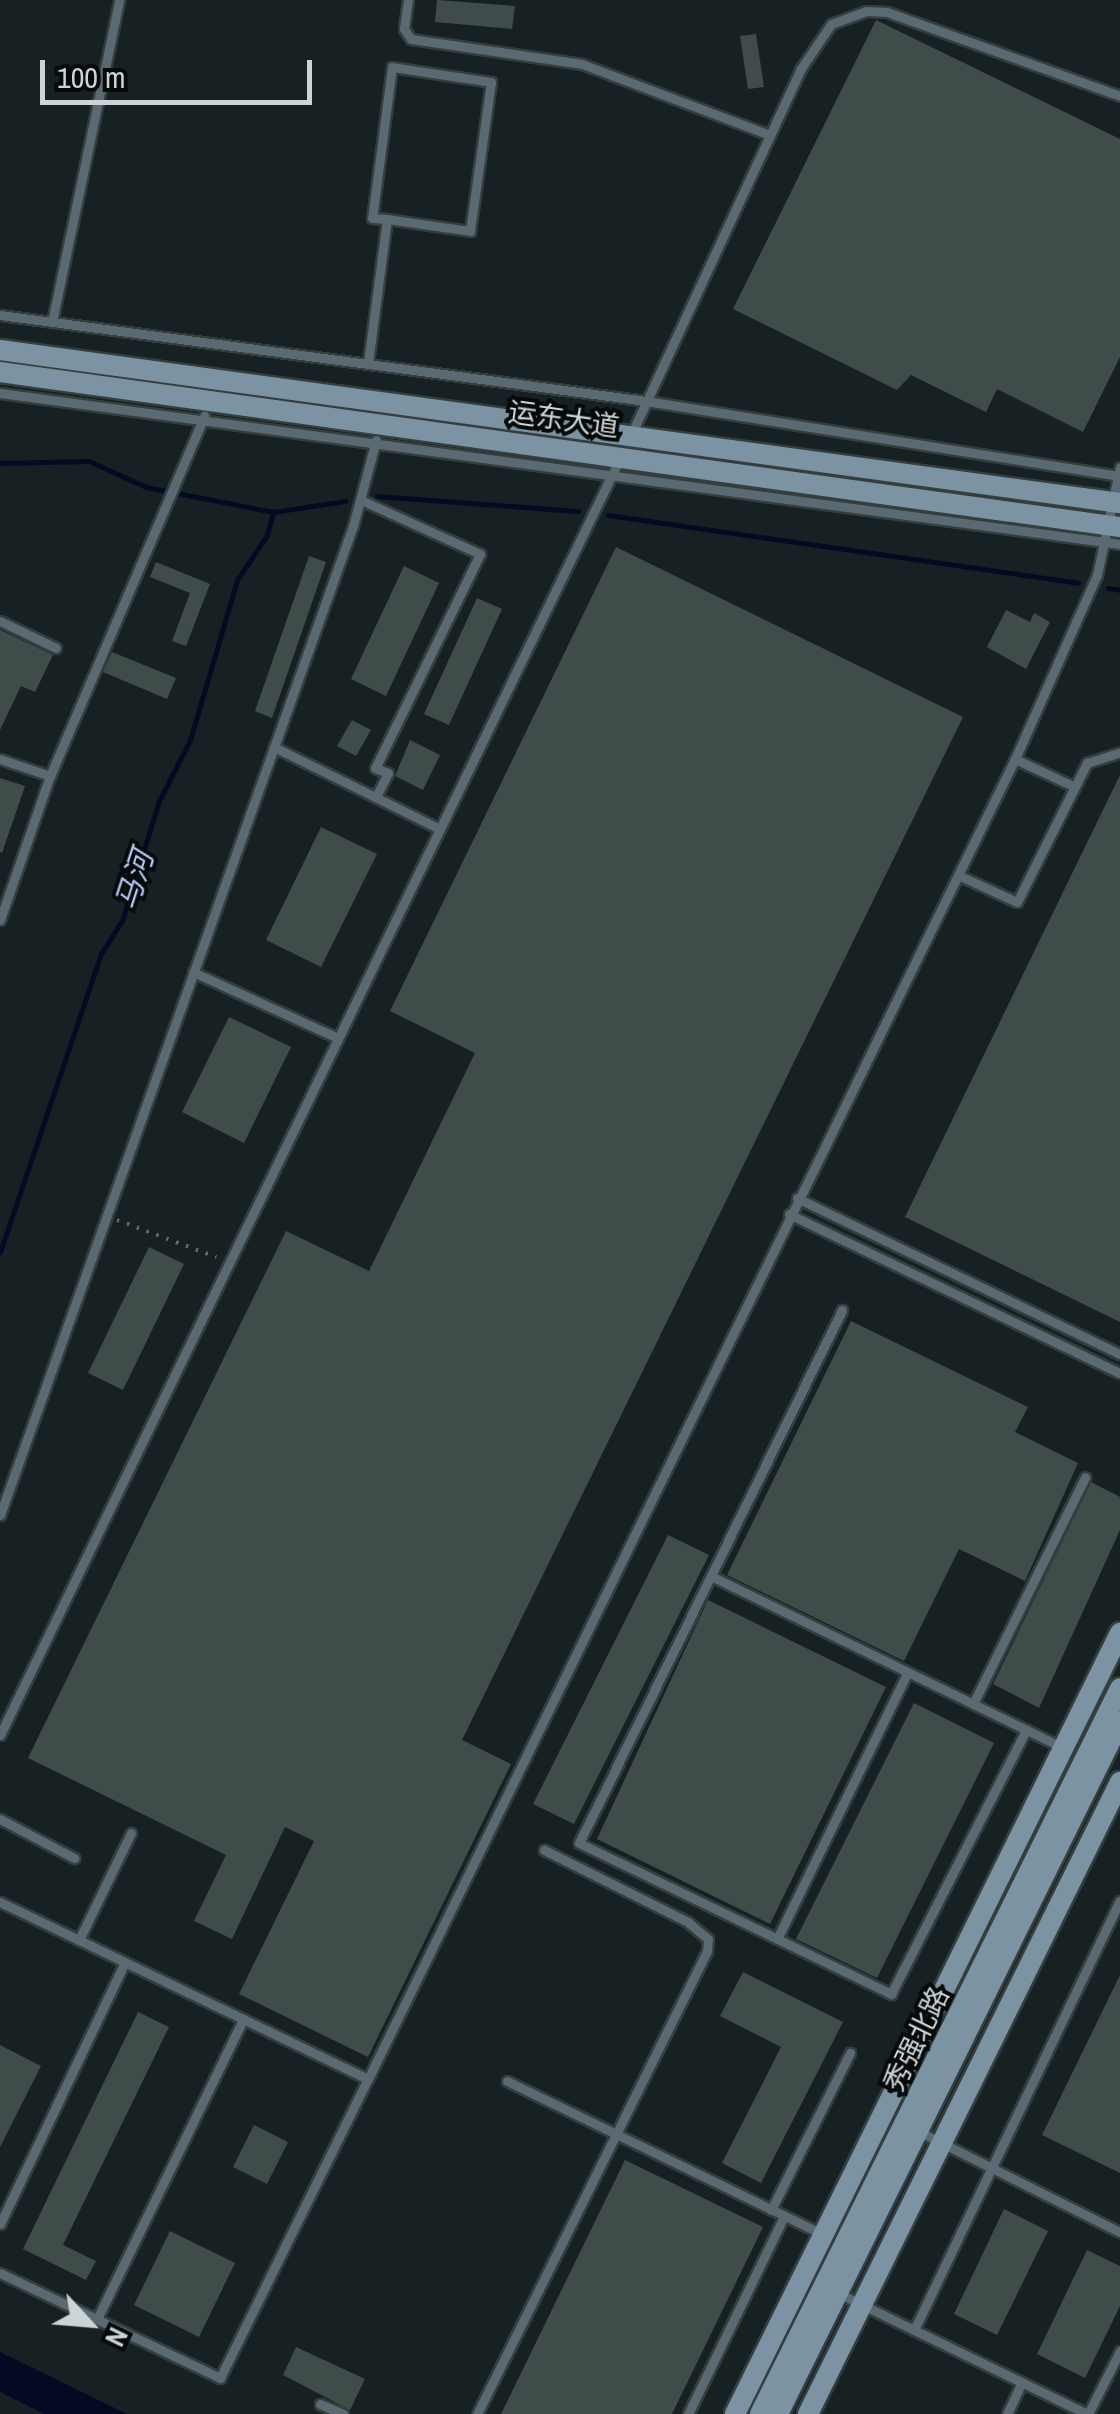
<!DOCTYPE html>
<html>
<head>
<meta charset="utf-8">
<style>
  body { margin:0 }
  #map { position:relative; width:1120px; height:2414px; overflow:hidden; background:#172123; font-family:"Archivo Narrow","Noto Sans SC",sans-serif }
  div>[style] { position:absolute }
  .water>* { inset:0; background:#050a23 }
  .stream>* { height:5px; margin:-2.5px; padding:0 2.5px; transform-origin:2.5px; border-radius:2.5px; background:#050a23 }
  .building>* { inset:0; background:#404c49 }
  .path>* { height:4px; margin-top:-2px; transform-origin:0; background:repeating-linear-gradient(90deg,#636c6d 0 2.5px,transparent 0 10.5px) }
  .roads { filter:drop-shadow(2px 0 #343e3f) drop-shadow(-2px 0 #343e3f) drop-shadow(0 2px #343e3f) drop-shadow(0 -2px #343e3f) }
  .lane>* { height:9px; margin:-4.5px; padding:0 4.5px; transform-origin:4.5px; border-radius:4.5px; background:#5b6973 }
  .secondary>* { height:20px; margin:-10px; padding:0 10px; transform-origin:10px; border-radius:10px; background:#7c93a4 }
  span { translate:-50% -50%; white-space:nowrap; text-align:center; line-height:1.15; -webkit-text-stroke:8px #060a0b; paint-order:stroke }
  .street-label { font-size:28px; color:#cdd4d5 }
  .water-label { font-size:30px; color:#b8c9f7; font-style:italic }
  .north { position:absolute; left:40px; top:2274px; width:100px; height:100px; -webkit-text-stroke:8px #060a0b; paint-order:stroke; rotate:116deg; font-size:28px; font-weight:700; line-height:40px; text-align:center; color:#cdd4d5 }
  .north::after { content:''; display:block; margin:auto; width:35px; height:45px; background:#cdd4d5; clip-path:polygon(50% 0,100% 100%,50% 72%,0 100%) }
  .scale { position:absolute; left:40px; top:60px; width:272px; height:45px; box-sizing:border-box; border:5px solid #cdd4d5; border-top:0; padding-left:12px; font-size:30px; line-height:35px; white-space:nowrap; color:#cdd4d5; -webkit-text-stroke:8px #060a0b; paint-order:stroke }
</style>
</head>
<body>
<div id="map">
  <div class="water">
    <i style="clip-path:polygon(0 2352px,127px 2414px,44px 2414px,0 2392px)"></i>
  </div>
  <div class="stream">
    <i style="left:0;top:463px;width:89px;rotate:-1.3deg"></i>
    <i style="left:89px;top:461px;width:63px;rotate:24.5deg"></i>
    <i style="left:146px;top:487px;width:129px;rotate:11.1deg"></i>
    <i style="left:273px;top:512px;width:73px;rotate:-8.7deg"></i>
    <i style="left:377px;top:496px;width:202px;rotate:4.3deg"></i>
    <i style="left:608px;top:515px;width:475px;rotate:8.2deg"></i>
    <i style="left:1108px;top:588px;width:12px;rotate:9deg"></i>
    <i style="left:0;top:1252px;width:315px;rotate:-71.3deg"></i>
    <i style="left:101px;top:954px;width:39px;rotate:-58deg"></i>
    <i style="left:122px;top:921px;width:126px;rotate:-72.9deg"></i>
    <i style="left:159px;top:801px;width:68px;rotate:-63.1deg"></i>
    <i style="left:190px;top:740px;width:167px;rotate:-73.6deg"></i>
    <i style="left:237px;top:580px;width:54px;rotate:-56.3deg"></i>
    <i style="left:267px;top:535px;width:24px;rotate:-75deg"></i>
  </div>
  <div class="building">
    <i style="clip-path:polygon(437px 0,515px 6px,512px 29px,435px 22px)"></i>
    <i style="clip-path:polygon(876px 20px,1120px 139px,1120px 357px,1083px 432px,997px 389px,986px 412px,911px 375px,897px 390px,733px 309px)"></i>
    <i style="clip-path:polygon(756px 34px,764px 87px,748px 89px,740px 36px)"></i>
    <i style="clip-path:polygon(616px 547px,963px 717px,462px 1740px,511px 1764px,368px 2057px,239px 1994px,314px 1841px,285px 1827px,232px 1939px,194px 1921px,226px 1855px,28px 1758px,286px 1231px,369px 1271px,475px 1053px,390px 1011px)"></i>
    <i style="clip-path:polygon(309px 556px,326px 562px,272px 718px,255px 711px)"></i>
    <i style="clip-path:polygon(156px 562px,210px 584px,186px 646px,172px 641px,190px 593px,150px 577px)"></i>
    <i style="clip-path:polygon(404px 566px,439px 583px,386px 696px,351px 679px)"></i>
    <i style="clip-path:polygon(477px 598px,502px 609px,449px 725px,424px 714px)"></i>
    <i style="clip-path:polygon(1006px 610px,1030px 622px,1034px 613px,1050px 622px,1026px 669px,987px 647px)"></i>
    <i style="clip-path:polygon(0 630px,53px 655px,35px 692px,21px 686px,0 730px)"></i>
    <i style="clip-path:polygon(112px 652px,176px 678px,167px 699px,103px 672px)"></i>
    <i style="clip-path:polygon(352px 720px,371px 730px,356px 756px,337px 746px)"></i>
    <i style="clip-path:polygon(410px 740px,440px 755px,423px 790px,395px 776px)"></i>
    <i style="clip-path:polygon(1120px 775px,1120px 1322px,905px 1217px)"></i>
    <i style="clip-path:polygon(0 778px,25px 786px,2px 853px,0 852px)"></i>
    <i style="clip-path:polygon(321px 827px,377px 854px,321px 967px,266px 940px)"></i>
    <i style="clip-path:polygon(229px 1017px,291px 1047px,244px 1143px,182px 1112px)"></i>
    <i style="clip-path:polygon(149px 1247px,184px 1264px,123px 1390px,88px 1373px)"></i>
    <i style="clip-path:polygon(851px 1321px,1028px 1407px,1015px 1432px,1078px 1463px,1025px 1581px,959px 1549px,904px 1661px,727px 1575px)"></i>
    <i style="clip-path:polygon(1091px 1482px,1120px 1497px,1120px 1530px,1039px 1708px,993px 1684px)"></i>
    <i style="clip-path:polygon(668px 1535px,709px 1555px,574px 1824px,533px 1804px)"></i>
    <i style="clip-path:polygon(708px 1600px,886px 1687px,770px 1924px,597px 1839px)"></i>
    <i style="clip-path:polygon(914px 1703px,994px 1743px,877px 1978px,796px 1939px)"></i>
    <i style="clip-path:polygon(743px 1972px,843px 2022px,761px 2183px,722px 2163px,781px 2047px,720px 2016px)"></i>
    <i style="clip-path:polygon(1120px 1975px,1120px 2173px,1042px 2135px)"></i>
    <i style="clip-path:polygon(138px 2012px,169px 2027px,63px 2245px,96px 2261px,86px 2280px,23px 2249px)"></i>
    <i style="clip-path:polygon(0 2045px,41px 2066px,0 2147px)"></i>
    <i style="clip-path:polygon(254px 2125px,288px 2142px,267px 2184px,233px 2167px)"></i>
    <i style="clip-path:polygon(625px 2160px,763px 2227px,672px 2414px,501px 2414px)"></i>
    <i style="clip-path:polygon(1004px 2209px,1048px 2231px,997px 2335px,954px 2314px)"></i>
    <i style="clip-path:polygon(170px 2231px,235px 2263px,199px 2337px,134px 2305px)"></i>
    <i style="clip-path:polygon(1087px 2250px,1120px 2266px,1120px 2306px,1085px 2378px,1037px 2354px)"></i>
    <i style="clip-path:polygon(296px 2347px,365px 2379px,350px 2410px,283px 2375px)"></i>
  </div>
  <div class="path">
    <i style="left:117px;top:1220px;width:106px;rotate:20.5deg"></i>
  </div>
  <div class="roads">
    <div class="lane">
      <i style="left:408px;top:0;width:29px;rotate:98deg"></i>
      <i style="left:404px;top:29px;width:12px;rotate:55deg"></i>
      <i style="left:411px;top:39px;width:173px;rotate:8.3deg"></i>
      <i style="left:582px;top:64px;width:201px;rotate:20.7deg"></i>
      <i style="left:0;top:315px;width:652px;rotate:7.58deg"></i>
      <i style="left:646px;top:401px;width:480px;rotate:9deg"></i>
      <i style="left:52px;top:322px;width:329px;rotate:-78.2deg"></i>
      <i style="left:368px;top:363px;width:145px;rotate:-82.5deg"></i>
      <i style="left:387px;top:219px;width:84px;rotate:8.2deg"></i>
      <i style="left:470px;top:231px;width:150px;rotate:-82deg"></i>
      <i style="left:491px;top:82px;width:100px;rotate:-171.4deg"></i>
      <i style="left:392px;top:67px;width:152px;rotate:97.5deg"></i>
      <i style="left:372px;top:218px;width:15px;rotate:4deg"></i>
      <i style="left:0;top:393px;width:1130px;rotate:7.68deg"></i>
      <i style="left:630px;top:437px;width:404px;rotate:-65.1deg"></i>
      <i style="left:800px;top:70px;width:55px;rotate:-56deg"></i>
      <i style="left:831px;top:24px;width:37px;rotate:-20deg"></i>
      <i style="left:866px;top:11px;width:21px;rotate:3deg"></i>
      <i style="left:887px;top:12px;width:248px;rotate:19.8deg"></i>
      <i style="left:361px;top:500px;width:131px;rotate:24.4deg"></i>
      <i style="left:480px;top:554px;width:238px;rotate:116.1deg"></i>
      <i style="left:375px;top:768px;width:14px;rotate:21deg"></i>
      <i style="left:388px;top:773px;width:27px;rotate:117deg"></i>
      <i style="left:0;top:621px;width:62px;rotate:25.7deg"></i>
      <i style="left:274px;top:747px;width:185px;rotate:26.3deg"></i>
      <i style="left:0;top:759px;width:53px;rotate:18.8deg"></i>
      <i style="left:1015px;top:759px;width:66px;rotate:25deg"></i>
      <i style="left:958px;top:875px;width:65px;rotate:24.6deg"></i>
      <i style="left:1017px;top:902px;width:156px;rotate:-63.3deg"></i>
      <i style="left:1087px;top:763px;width:35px;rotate:-18deg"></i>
      <i style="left:0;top:920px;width:152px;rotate:-70.9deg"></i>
      <i style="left:50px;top:776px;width:392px;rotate:-66.8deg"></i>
      <i style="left:193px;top:972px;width:159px;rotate:24.5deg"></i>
      <i style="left:797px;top:1198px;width:359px;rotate:25.8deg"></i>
      <i style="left:789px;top:1214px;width:367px;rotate:25.7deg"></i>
      <i style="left:842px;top:1310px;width:594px;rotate:116.26deg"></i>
      <i style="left:579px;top:1843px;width:347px;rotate:25.8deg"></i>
      <i style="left:891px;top:1994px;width:297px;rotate:-62.9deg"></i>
      <i style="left:0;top:1515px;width:1050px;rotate:-70.36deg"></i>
      <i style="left:353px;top:526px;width:89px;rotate:-75deg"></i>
      <i style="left:711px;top:1576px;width:394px;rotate:26deg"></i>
      <i style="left:973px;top:1704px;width:253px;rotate:-63.7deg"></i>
      <i style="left:0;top:1735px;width:1417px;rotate:-64.1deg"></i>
      <i style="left:0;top:1819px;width:84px;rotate:27.8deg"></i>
      <i style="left:0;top:1902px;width:408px;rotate:25.7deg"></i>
      <i style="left:368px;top:2079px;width:1470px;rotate:-63.89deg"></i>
      <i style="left:1015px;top:759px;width:201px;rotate:-66deg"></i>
      <i style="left:1097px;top:575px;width:110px;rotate:-78deg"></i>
      <i style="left:777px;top:1939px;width:297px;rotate:-63.9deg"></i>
      <i style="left:79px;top:1940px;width:119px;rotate:-64.1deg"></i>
      <i style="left:507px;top:2081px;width:352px;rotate:25.9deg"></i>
      <i style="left:918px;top:2131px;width:226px;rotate:26.6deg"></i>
      <i style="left:771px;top:2210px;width:176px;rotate:-63.3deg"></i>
      <i style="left:0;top:2224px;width:290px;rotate:-64.5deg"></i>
      <i style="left:0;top:2273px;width:244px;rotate:25.5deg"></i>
      <i style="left:220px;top:2378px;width:334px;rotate:-63.7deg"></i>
      <i style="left:840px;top:2294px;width:275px;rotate:25.9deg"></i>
      <i style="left:97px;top:2319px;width:334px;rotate:-64deg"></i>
      <i style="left:914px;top:2330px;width:476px;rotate:-64.4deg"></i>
      <i style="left:320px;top:2404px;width:25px;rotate:23deg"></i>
      <i style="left:477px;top:2414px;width:517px;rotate:-63.58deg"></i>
      <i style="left:707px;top:1951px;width:12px;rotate:-85deg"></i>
      <i style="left:708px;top:1939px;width:26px;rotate:-140deg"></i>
      <i style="left:688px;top:1922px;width:161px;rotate:-153.4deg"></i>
      <i style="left:688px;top:2414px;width:220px;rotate:-64.1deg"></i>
      <i style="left:1007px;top:2414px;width:35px;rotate:-65deg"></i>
      <i style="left:1088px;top:2414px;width:71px;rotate:-63.1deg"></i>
    </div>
    <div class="secondary">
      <i style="left:0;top:350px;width:1130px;rotate:7.78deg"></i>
      <i style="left:0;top:372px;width:1131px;rotate:7.88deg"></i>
      <i style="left:735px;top:2414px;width:871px;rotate:-63.76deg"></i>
      <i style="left:760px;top:2414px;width:810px;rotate:-63.62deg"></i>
      <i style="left:778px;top:2414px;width:772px;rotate:-63.7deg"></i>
      <i style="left:808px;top:2414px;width:705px;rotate:-63.73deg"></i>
    </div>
  </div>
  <div class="street-label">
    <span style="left:564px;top:419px;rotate:8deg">运东大道</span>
    <span style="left:916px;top:2039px;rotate:-64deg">秀强北路</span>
  </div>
  <div class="water-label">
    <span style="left:134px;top:880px;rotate:-72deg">马河</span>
  </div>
  <div class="north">N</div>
  <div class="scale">100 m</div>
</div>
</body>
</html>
